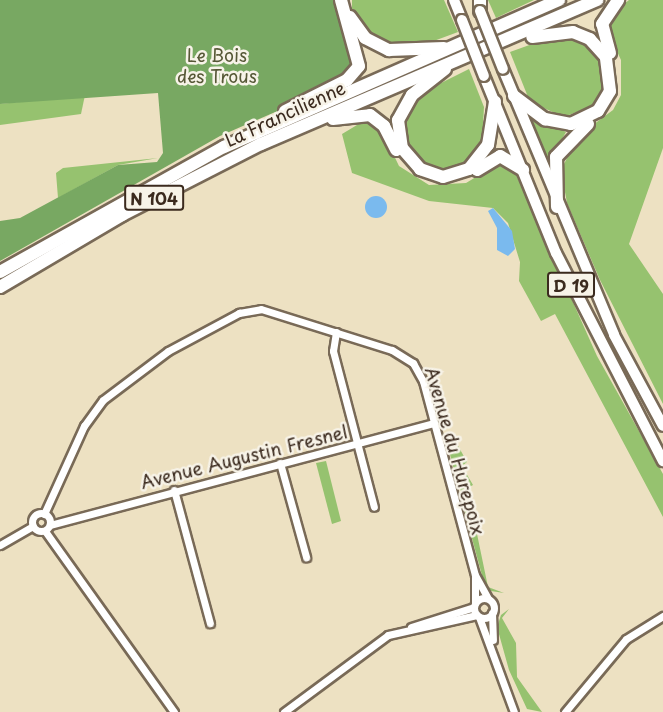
<!DOCTYPE html>
<html>
<head>
<meta charset="utf-8">
<style>
  body { margin:0 }
  #map { position:relative; width:663px; height:712px; overflow:hidden; background:#ede1c2; font-family:"Playpen Sans",sans-serif }
  div>[style] { position:absolute }
  .green>* { inset:0; background:#96c26f }
  .forest>* { inset:0; background:#78a862 }
  .water>* { inset:0; background:#7abaee }
  .round { border-radius:50% }
  .roads { filter:drop-shadow(2px 0 #796a57) drop-shadow(-2px 0 #796a57) drop-shadow(0 2px #796a57) drop-shadow(0 -2px #796a57) }
  .street>* { height:7px; margin:-3.5px; padding:0 3.5px; transform-origin:3.5px; border-radius:3.5px; background:#fff }
  .street>.ring { margin:-3.5px; padding:0; box-sizing:content-box; background:none; border:7px solid #fff; border-radius:50% }
  .primary>* { height:10px; margin:-5px; padding:0 5px; transform-origin:5px; border-radius:5px; background:#fff }
  .highway>* { height:12px; margin:-6px; padding:0 6px; transform-origin:6px; border-radius:6px; background:#fff }
  .bridges { filter:drop-shadow(2px 0 #796a57) drop-shadow(-2px 0 #796a57) drop-shadow(0 2px #796a57) drop-shadow(0 -2px #796a57) }
  .primary-bridge>* { height:10px; margin:-5px; padding:0 5px; transform-origin:5px; border-radius:5px; background:#fff }
  span { translate:-50% -50%; white-space:nowrap; text-align:center; line-height:1.15; -webkit-text-stroke:5px #f7f3e8; paint-order:stroke }
  .shield-label span { padding:2px 4px; background:#f7f3e8; border:2px solid; border-radius:4px; -webkit-text-stroke-width:0 }
  .shield-label { font-size:16px; color:#3b2a1e; font-weight:700 }
  .park-label { font-size:18px; color:#565836 }
  .street-label { font-size:18px; color:#3b2a1e }
</style>
</head>
<body>
<div id="map">
  <div class="green">
    <i style="clip-path:polygon(352px 0,444px 0,458px 32px,423px 45px,391px 45px,366px 33px,352px 12px)"></i>
    <i style="clip-path:polygon(488px 0,534px 0,496px 18px)"></i>
    <i style="clip-path:polygon(629px 0,663px 0,663px 148px,629px 244px,663px 294px,663px 404px,600px 280px,567px 203px,561px 170px,578px 136px,613px 110px,621px 95px,621px 60px,608px 32px,615px 11px)"></i>
    <i style="clip-path:polygon(560px 34px,585px 40px,603px 59px,605px 88px,594px 105px,564px 117px,530px 102px,510px 52px)"></i>
    <i style="clip-path:polygon(469px 69px,484px 107px,482px 144px,471px 162px,448px 171px,429px 170px,405px 145px,408px 112px,427px 90px)"></i>
    <i style="clip-path:polygon(85px 95px,81px 114px,0 125px,0 104px)"></i>
    <i style="clip-path:polygon(533px 117px,566px 132px,547px 165px,527px 120px)"></i>
    <i style="clip-path:polygon(367px 119px,385px 137px,399px 166px,429px 185px,466px 183px,501px 162px,514px 170px,597px 356px,663px 474px,663px 517px,555px 314px,541px 321px,519px 281px,520px 262px,508px 223px,493px 208px,429px 201px,352px 173px,342px 134px)"></i>
    <i style="clip-path:polygon(158px 158px,118px 165px,58px 198px,56px 173px,63px 168px)"></i>
    <i style="clip-path:polygon(445px 435px,456px 442px,467px 462px,462px 466px,473px 485px,464px 490px,467px 495px,461px 494px,459px 470px,454px 470px)"></i>
    <i style="clip-path:polygon(326px 461px,341px 521px,332px 524px,316px 463px)"></i>
    <i style="clip-path:polygon(471px 505px,488px 587px,504px 593px,491px 591px,486px 586px,483px 579px,464px 509px)"></i>
    <i style="clip-path:polygon(509px 609px,502px 618px,516px 643px,517px 677px,542px 712px,527px 709px,509px 670px,497px 627px,501px 615px)"></i>
  </div>
  <div class="forest">
    <i style="clip-path:polygon(0 0,341px 0,360px 55px,335px 86px,220px 136px,0 261px,0 221px,20px 218px,118px 165px,157px 162px,163px 153px,158px 93px,0 104px)"></i>
  </div>
  <div class="water">
    <i class="round" style="left:365px;top:196px;width:22px;height:22px"></i>
    <i style="clip-path:polygon(493px 208px,512px 231px,515px 249px,508px 256px,497px 250px,497px 228px,488px 211px)"></i>
  </div>
  <div class="roads">
    <div class="street">
      <i style="left:336px;top:332px;width:19px;rotate:99deg"></i>
      <i style="left:333px;top:351px;width:161px;rotate:75.3deg"></i>
      <i style="left:280px;top:463px;width:98px;rotate:74.5deg"></i>
      <i style="left:174px;top:490px;width:138px;rotate:74.9deg"></i>
      <i class="ring" style="left:32px;top:513px;width:11px;height:11px"></i>
      <i style="left:44px;top:514px;width:97px;rotate:-65.6deg"></i>
      <i style="left:84px;top:426px;width:32px;rotate:-54deg"></i>
      <i style="left:103px;top:400px;width:81px;rotate:-37deg"></i>
      <i style="left:168px;top:351px;width:81px;rotate:-28.2deg"></i>
      <i style="left:239px;top:313px;width:22px;rotate:-10deg"></i>
      <i style="left:261px;top:309px;width:137px;rotate:17.4deg"></i>
      <i style="left:392px;top:350px;width:25px;rotate:32deg"></i>
      <i style="left:413px;top:363px;width:21px;rotate:61deg"></i>
      <i style="left:423px;top:381px;width:201px;rotate:75deg"></i>
      <i style="left:475px;top:575px;width:26px;rotate:61deg"></i>
      <i style="left:50px;top:525px;width:397px;rotate:-14.9deg"></i>
      <i style="left:45px;top:531px;width:222px;rotate:54.5deg"></i>
      <i style="left:0;top:545px;width:38px;rotate:-30deg"></i>
      <i style="left:475px;top:577px;width:26px;rotate:90deg"></i>
      <i class="ring" style="left:474px;top:598px;width:13px;height:13px"></i>
      <i style="left:492px;top:613px;width:27px;rotate:88deg"></i>
      <i style="left:479px;top:617px;width:101px;rotate:69.8deg"></i>
      <i style="left:411px;top:627px;width:66px;rotate:-17.6deg"></i>
      <i style="left:284px;top:712px;width:129px;rotate:-36.5deg"></i>
      <i style="left:388px;top:635px;width:91px;rotate:-12.7deg"></i>
      <i style="left:565px;top:712px;width:95px;rotate:-50.1deg"></i>
      <i style="left:626px;top:639px;width:44px;rotate:-31.9deg"></i>
    </div>
    <div class="primary">
      <i style="left:454px;top:0;width:22px;rotate:68deg"></i>
      <i style="left:503px;top:69px;width:288px;rotate:67.3deg"></i>
      <i style="left:614px;top:335px;width:103px;rotate:61.7deg"></i>
      <i style="left:484px;top:76px;width:191px;rotate:67.9deg"></i>
      <i style="left:556px;top:253px;width:234px;rotate:62.8deg"></i>
    </div>
    <div class="highway">
      <i style="left:480px;top:11px;width:11px;rotate:-90deg"></i>
      <i style="left:350px;top:17px;width:26px;rotate:54deg"></i>
      <i style="left:365px;top:38px;width:27px;rotate:27deg"></i>
      <i style="left:389px;top:50px;width:55px;rotate:-2.1deg"></i>
      <i style="left:610px;top:53px;width:30px;rotate:-105deg"></i>
      <i style="left:602px;top:24px;width:29px;rotate:-56deg"></i>
      <i style="left:445px;top:69px;width:42px;rotate:141.8deg"></i>
      <i style="left:412px;top:95px;width:29px;rotate:119deg"></i>
      <i style="left:398px;top:120px;width:28px;rotate:82deg"></i>
      <i style="left:402px;top:148px;width:28px;rotate:49deg"></i>
      <i style="left:420px;top:169px;width:24px;rotate:19deg"></i>
      <i style="left:443px;top:177px;width:27px;rotate:-17deg"></i>
      <i style="left:469px;top:169px;width:31px;rotate:-52deg"></i>
      <i style="left:488px;top:145px;width:44px;rotate:-80.8deg"></i>
      <i style="left:514px;top:96px;width:39px;rotate:37deg"></i>
      <i style="left:545px;top:119px;width:26px;rotate:11deg"></i>
      <i style="left:571px;top:124px;width:30px;rotate:-26deg"></i>
      <i style="left:598px;top:111px;width:23px;rotate:-59deg"></i>
      <i style="left:610px;top:91px;width:34px;rotate:-97deg"></i>
      <i style="left:606px;top:57px;width:24px;rotate:-132deg"></i>
      <i style="left:590px;top:39px;width:18px;rotate:-158deg"></i>
      <i style="left:573px;top:32px;width:41px;rotate:173deg"></i>
      <i style="left:285px;top:111px;width:69px;rotate:-26.6deg"></i>
      <i style="left:347px;top:80px;width:18px;rotate:-49deg"></i>
      <i style="left:359px;top:66px;width:68px;rotate:-105.3deg"></i>
      <i style="left:333px;top:119px;width:37px;rotate:-6deg"></i>
      <i style="left:370px;top:115px;width:18px;rotate:38deg"></i>
      <i style="left:384px;top:126px;width:27px;rotate:63deg"></i>
      <i style="left:477px;top:170px;width:27px;rotate:-31deg"></i>
      <i style="left:500px;top:156px;width:27px;rotate:31deg"></i>
      <i style="left:557px;top:207px;width:50px;rotate:-91.1deg"></i>
      <i style="left:556px;top:157px;width:46px;rotate:-45.9deg"></i>
      <i style="left:0;top:272px;width:257px;rotate:-29.2deg"></i>
      <i style="left:224px;top:147px;width:366px;rotate:-23.7deg"></i>
      <i style="left:0;top:287px;width:142px;rotate:-30.5deg"></i>
      <i style="left:122px;top:215px;width:156px;rotate:-27.1deg"></i>
      <i style="left:261px;top:144px;width:366px;rotate:-23.2deg"></i>
    </div>
  </div>
  <div class="bridges">
    <div class="primary-bridge">
      <i style="left:480px;top:11px;width:62px;rotate:68.4deg"></i>
      <i style="left:462px;top:20px;width:60px;rotate:68.6deg"></i>
    </div>
  </div>
  <div class="shield-label">
    <span style="left:154px;top:198px">N 104</span>
    <span style="left:571px;top:285px">D 19</span>
  </div>
  <div class="park-label">
    <span style="left:217px;top:66px">Le Bois<br>des Trous</span>
  </div>
  <div class="street-label">
    <span style="left:285px;top:114px;rotate:-25deg">La Francilienne</span>
    <span style="left:455px;top:451px;rotate:74deg">Avenue du Hurepoix</span>
    <span style="left:244px;top:457px;rotate:-14deg">Avenue Augustin Fresnel</span>
  </div>
</div>
</body>
</html>
